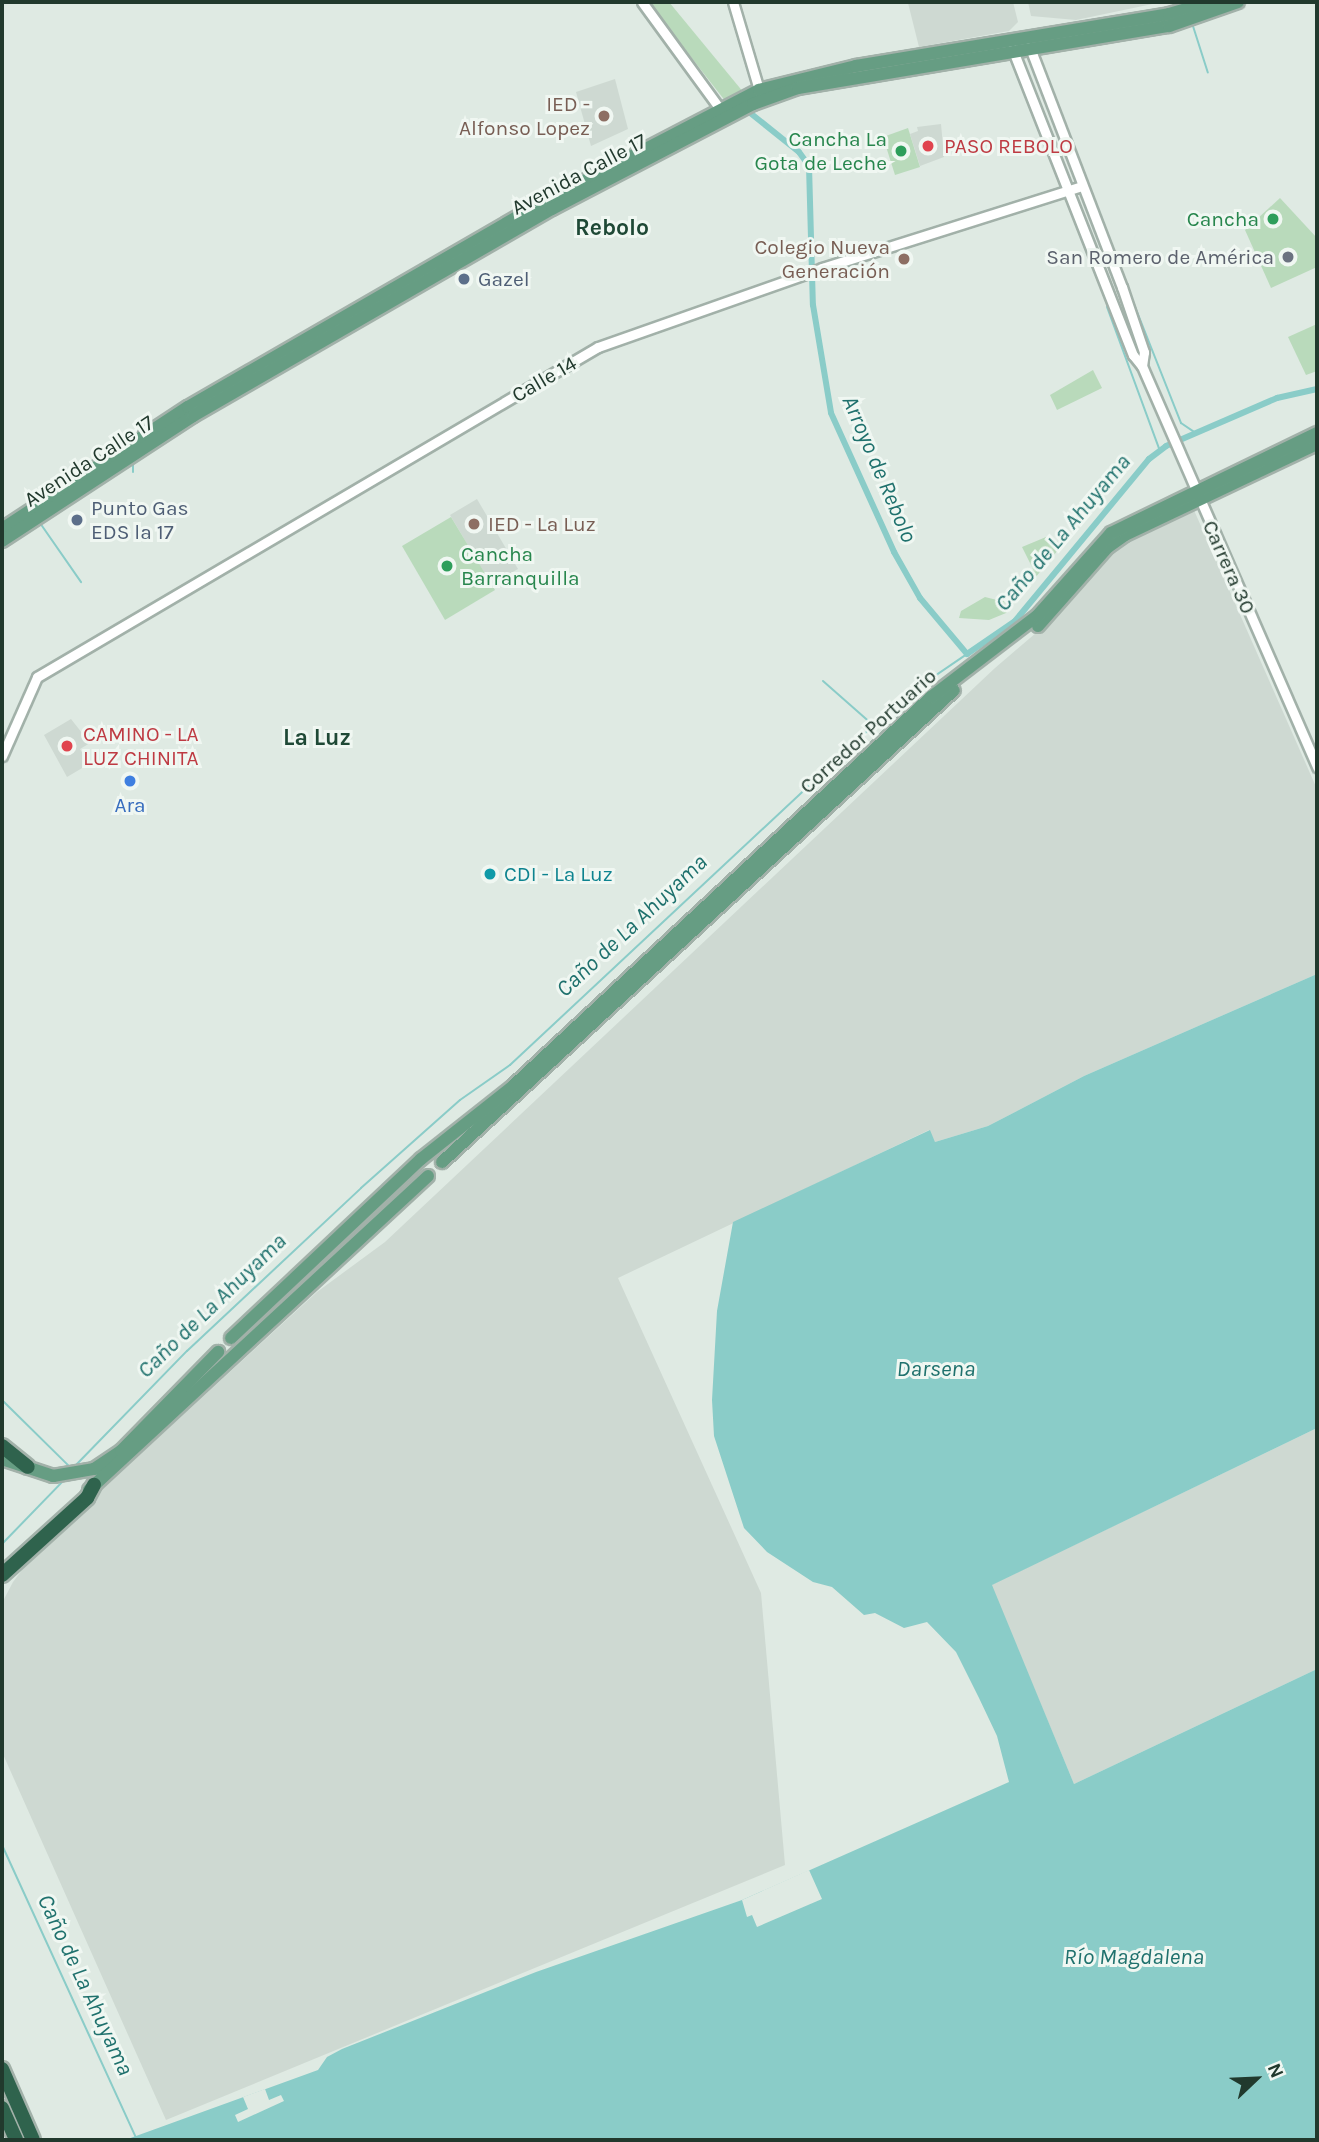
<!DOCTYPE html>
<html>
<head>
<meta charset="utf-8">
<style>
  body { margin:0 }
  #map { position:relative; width:1319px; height:2142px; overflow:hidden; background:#dfeae3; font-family:Karla,sans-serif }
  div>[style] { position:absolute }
  .built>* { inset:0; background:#ced9d2 }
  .green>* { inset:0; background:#b9dabb }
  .water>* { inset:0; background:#8accc8 }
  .pier>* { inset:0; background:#dfeae3 }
  .stream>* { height:2px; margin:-1px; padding:0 1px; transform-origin:1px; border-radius:1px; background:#8accc8 }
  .canal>* { height:6px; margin:-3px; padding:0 3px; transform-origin:3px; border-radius:3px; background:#8accc8 }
  .roads { filter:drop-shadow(2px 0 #a2b1a9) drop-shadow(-2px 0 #a2b1a9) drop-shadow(0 2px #a2b1a9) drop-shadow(0 -2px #a2b1a9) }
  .minor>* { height:9px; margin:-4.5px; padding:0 4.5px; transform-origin:4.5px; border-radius:4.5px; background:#fff }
  .major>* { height:12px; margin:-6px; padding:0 6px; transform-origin:6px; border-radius:6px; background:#669d83 }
  .highway>* { height:14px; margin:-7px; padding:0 7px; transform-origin:7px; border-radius:7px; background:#2f634d }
  .dots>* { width:19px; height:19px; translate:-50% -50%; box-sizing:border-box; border:4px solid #f0f7f2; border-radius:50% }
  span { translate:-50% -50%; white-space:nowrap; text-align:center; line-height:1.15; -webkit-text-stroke:6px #f0f7f2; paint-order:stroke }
  .education-label { font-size:21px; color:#785e54 }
  .right { translate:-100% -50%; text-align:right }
  .left { translate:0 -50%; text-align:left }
  .leisure-label { font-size:21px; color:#27864d }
  .health-label { font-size:21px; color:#be3a42 }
  .street-label { font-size:21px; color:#21392d }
  .worship-label { font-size:21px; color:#5b616d }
  .service-label { font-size:21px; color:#4e5e75 }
  .shop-label { font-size:21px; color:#366cbe }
  .culture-label { font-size:21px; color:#0d838f }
  .neighbourhood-label { font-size:23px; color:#1f4936; font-weight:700 }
  .water-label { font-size:23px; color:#1f716d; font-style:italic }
  .frame { position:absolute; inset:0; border:4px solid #21392d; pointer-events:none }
  .north { position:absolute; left:1221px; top:2044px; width:70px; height:70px; -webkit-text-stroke:5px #f0f7f2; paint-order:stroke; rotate:67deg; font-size:19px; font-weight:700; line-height:28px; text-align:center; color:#21392d }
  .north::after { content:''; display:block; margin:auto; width:24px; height:32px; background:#21392d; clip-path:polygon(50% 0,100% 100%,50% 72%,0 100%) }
</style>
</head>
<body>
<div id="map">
  <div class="built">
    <i style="clip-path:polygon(1013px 2px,1018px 22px,1009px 31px,919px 47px,908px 3px)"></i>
    <i style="clip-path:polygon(1028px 2px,1162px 2px,1076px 20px,1031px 16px)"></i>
    <i style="clip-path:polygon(615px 79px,628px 129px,591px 146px,576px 92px)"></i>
    <i style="clip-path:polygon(941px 124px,944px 157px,920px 166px,910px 134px,918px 131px,917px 127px)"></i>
    <i style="clip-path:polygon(477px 499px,518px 569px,491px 584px,450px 515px)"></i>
    <i style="clip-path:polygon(1193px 508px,1317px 789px,1317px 974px,1084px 1076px,988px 1126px,935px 1142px,929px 1130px,618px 1278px,761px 1593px,785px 1865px,166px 2120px,2px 1752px,2px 1603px,13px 1582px,37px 1550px,136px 1458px,317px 1292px,385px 1242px,995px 668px,1050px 621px,1103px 557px,1126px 538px)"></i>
    <i style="clip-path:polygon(71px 719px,90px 743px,80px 749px,89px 764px,67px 777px,44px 735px)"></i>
    <i style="clip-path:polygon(1317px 1428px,1317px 1669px,1074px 1784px,991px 1585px)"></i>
  </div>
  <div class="green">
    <i style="clip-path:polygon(648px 2px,669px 2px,744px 93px,726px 102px)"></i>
    <i style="clip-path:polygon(908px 128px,920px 167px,895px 175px,883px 137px)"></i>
    <i style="clip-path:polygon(1280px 198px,1317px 238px,1317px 267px,1271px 288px,1245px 230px)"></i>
    <i style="clip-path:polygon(1317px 324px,1317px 371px,1306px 375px,1288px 337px)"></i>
    <i style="clip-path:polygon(1093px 370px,1102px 388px,1057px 410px,1050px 395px)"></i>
    <i style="clip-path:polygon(451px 517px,495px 590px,445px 620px,402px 546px)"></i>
    <i style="clip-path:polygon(1046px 537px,1063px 544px,1006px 613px,989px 620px,959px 618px,961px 611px,985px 597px,997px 600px,1027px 579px,1033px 569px,1022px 547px)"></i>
  </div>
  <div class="water">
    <i style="clip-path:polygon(1317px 974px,1317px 1428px,992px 1585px,1074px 1784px,1317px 1669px,1317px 2140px,125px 2140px,318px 2070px,327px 2057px,342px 2049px,536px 1972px,742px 1900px,1009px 1782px,997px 1736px,979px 1698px,956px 1652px,927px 1622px,904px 1628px,875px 1613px,864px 1615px,832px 1587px,813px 1582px,767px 1552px,744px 1528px,714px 1436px,712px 1400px,717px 1311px,733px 1222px,930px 1130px,935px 1142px,988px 1126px,1084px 1076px)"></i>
  </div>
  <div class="pier">
    <i style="clip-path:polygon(809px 1870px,822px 1899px,757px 1927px,752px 1915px,747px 1917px,742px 1900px)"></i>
    <i style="clip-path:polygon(265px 2089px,269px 2100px,281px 2095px,284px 2101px,238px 2122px,235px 2115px,248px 2109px,243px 2097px)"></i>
  </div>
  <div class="stream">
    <i style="left:1192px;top:23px;width:52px;rotate:72.3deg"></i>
    <i style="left:1124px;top:279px;width:155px;rotate:68.4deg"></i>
    <i style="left:1181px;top:423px;width:18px;rotate:34deg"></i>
    <i style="left:1107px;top:307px;width:153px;rotate:69.8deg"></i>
    <i style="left:133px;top:472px;width:11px;rotate:-90deg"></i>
    <i style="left:40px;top:523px;width:72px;rotate:55.2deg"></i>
    <i style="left:823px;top:681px;width:65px;rotate:41.3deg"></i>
    <i style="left:2px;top:1400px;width:97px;rotate:44.6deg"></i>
    <i style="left:74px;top:1467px;width:162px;rotate:-45.8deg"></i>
    <i style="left:187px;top:1351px;width:238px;rotate:-43.1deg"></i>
    <i style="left:361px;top:1188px;width:132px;rotate:-41.6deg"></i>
    <i style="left:460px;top:1100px;width:61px;rotate:-35deg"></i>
    <i style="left:510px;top:1065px;width:539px;rotate:-43.05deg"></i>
    <i style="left:904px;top:697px;width:76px;rotate:-34.3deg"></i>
    <i style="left:2px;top:1544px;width:89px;rotate:-45.9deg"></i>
    <i style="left:2px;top:1845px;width:324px;rotate:65.4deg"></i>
  </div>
  <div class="canal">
    <i style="left:744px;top:108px;width:70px;rotate:38.7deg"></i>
    <i style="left:799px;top:152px;width:17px;rotate:54deg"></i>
    <i style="left:809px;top:166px;width:139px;rotate:88.4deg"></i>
    <i style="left:813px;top:305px;width:109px;rotate:80.5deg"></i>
    <i style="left:831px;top:413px;width:153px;rotate:65.6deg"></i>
    <i style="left:894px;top:552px;width:53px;rotate:60.5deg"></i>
    <i style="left:920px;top:598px;width:73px;rotate:50deg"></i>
    <i style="left:967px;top:654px;width:58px;rotate:-34.5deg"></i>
    <i style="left:1015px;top:621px;width:210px;rotate:-50.4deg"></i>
    <i style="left:1149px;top:459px;width:21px;rotate:-37deg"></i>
    <i style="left:1166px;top:446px;width:121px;rotate:-23.4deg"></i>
    <i style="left:1277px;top:398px;width:41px;rotate:-12.7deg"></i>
  </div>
  <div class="roads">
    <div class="minor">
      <i style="left:642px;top:2px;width:132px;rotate:53.9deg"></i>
      <i style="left:733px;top:2px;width:92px;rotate:73.5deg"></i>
      <i style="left:1029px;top:45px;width:259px;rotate:69deg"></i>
      <i style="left:1122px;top:287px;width:69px;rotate:71.3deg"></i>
      <i style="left:1144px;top:352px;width:14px;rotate:98deg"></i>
      <i style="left:1012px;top:48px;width:330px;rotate:68.5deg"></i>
      <i style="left:1133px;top:355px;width:14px;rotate:51deg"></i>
      <i style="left:1142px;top:366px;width:438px;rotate:66.4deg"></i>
      <i style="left:2px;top:756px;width:86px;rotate:-66.1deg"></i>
      <i style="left:37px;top:677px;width:651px;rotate:-30.47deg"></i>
      <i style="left:598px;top:347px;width:238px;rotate:-19.4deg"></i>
      <i style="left:822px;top:268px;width:273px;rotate:-17.5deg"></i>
    </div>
    <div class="major">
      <i style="left:2px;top:529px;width:222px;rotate:-33.3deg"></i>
      <i style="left:188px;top:407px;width:404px;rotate:-30deg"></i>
      <i style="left:538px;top:205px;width:249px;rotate:-27.5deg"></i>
      <i style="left:759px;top:90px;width:100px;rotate:-13.9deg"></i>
      <i style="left:856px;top:66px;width:317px;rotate:-9.4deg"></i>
      <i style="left:1169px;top:14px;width:43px;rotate:-16.3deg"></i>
      <i style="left:2px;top:541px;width:228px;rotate:-33.2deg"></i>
      <i style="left:193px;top:416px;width:414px;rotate:-30deg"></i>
      <i style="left:552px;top:209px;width:227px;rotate:-27.6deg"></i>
      <i style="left:753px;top:104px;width:48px;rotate:-19.6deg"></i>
      <i style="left:798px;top:88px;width:376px;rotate:-9.5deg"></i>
      <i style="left:1169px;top:26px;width:73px;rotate:-19.2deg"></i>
      <i style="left:1038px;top:626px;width:106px;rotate:-48.5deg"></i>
      <i style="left:1108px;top:547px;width:21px;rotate:-35deg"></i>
      <i style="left:1125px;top:535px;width:212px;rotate:-25.4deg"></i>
      <i style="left:442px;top:1162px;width:696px;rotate:-42.67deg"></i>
      <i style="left:231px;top:1338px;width:261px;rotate:-43.3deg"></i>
      <i style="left:421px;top:1159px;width:117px;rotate:-38.4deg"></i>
      <i style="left:513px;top:1086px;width:571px;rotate:-42.94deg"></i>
      <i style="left:931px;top:697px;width:133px;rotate:-37.4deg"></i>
      <i style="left:1037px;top:616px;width:111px;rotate:-48.3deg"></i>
      <i style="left:1111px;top:533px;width:229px;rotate:-25.9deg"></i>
      <i style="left:2px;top:1459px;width:54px;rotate:18.4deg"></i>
      <i style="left:53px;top:1476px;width:42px;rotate:-9.7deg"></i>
      <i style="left:94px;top:1469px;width:32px;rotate:-34deg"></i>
      <i style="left:121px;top:1451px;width:139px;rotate:-45.6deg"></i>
      <i style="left:89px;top:1490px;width:462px;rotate:-42.8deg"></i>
    </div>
    <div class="highway">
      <i style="left:2px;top:1446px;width:33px;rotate:39deg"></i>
      <i style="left:2px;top:1575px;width:115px;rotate:-42.2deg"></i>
      <i style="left:87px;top:1498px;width:15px;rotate:-62deg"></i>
      <i style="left:2px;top:2069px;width:77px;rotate:66.4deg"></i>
      <i style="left:2px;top:2108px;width:35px;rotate:66deg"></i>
    </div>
  </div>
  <div class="dots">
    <i style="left:604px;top:116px;background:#8d6e63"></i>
    <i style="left:928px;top:146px;background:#e0444e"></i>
    <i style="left:901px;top:151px;background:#2e9e5b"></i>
    <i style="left:1273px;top:219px;background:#2e9e5b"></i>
    <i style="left:1288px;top:257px;background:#6b7280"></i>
    <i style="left:904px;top:259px;background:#8d6e63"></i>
    <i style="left:464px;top:279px;background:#5c6f8a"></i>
    <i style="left:77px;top:520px;background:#5c6f8a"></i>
    <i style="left:474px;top:524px;background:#8d6e63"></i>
    <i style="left:447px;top:566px;background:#2e9e5b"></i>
    <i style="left:67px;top:746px;background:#e0444e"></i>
    <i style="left:130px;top:781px;background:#3f7fe0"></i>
    <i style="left:490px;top:874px;background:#0f9aa8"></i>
  </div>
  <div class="education-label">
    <span class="right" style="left:590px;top:116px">IED -<br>Alfonso Lopez</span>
    <span class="right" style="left:890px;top:259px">Colegio Nueva<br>Generación</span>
    <span class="left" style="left:488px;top:524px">IED - La Luz</span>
  </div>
  <div class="leisure-label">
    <span class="right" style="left:887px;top:151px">Cancha La<br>Gota de Leche</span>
    <span class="right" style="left:1259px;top:219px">Cancha</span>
    <span class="left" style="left:461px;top:566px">Cancha<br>Barranquilla</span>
  </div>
  <div class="health-label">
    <span class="left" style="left:944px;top:146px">PASO REBOLO</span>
    <span class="left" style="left:83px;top:746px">CAMINO - LA<br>LUZ CHINITA</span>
  </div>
  <div class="street-label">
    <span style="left:579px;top:174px;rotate:-28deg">Avenida Calle 17</span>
    <span style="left:544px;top:379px;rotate:-30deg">Calle 14</span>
    <span style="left:89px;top:461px;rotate:-33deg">Avenida Calle 17</span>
    <span style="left:1229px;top:567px;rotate:66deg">Carrera 30</span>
    <span style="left:868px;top:731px;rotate:-42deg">Corredor Portuario</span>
  </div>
  <div class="worship-label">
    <span class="right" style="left:1274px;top:257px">San Romero de América</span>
  </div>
  <div class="service-label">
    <span class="left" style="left:478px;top:279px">Gazel</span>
    <span class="left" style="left:91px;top:520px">Punto Gas<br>EDS la 17</span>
  </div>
  <div class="shop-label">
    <span style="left:130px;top:805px">Ara</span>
  </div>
  <div class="culture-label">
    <span class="left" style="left:504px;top:874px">CDI - La Luz</span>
  </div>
  <div class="neighbourhood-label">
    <span style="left:612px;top:228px">Rebolo</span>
    <span style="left:317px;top:738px">La Luz</span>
  </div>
  <div class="water-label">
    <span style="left:879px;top:469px;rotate:67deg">Arroyo de Rebolo</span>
    <span style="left:1063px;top:533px;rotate:-50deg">Caño de La Ahuyama</span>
    <span style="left:632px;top:926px;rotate:-43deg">Caño de La Ahuyama</span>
    <span style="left:212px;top:1306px;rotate:-44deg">Caño de La Ahuyama</span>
    <span style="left:936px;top:1369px">Darsena</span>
    <span style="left:1134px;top:1957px">Río Magdalena</span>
    <span style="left:85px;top:1985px;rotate:65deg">Caño de La Ahuyama</span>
  </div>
  <div class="frame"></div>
  <div class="north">N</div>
</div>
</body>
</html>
